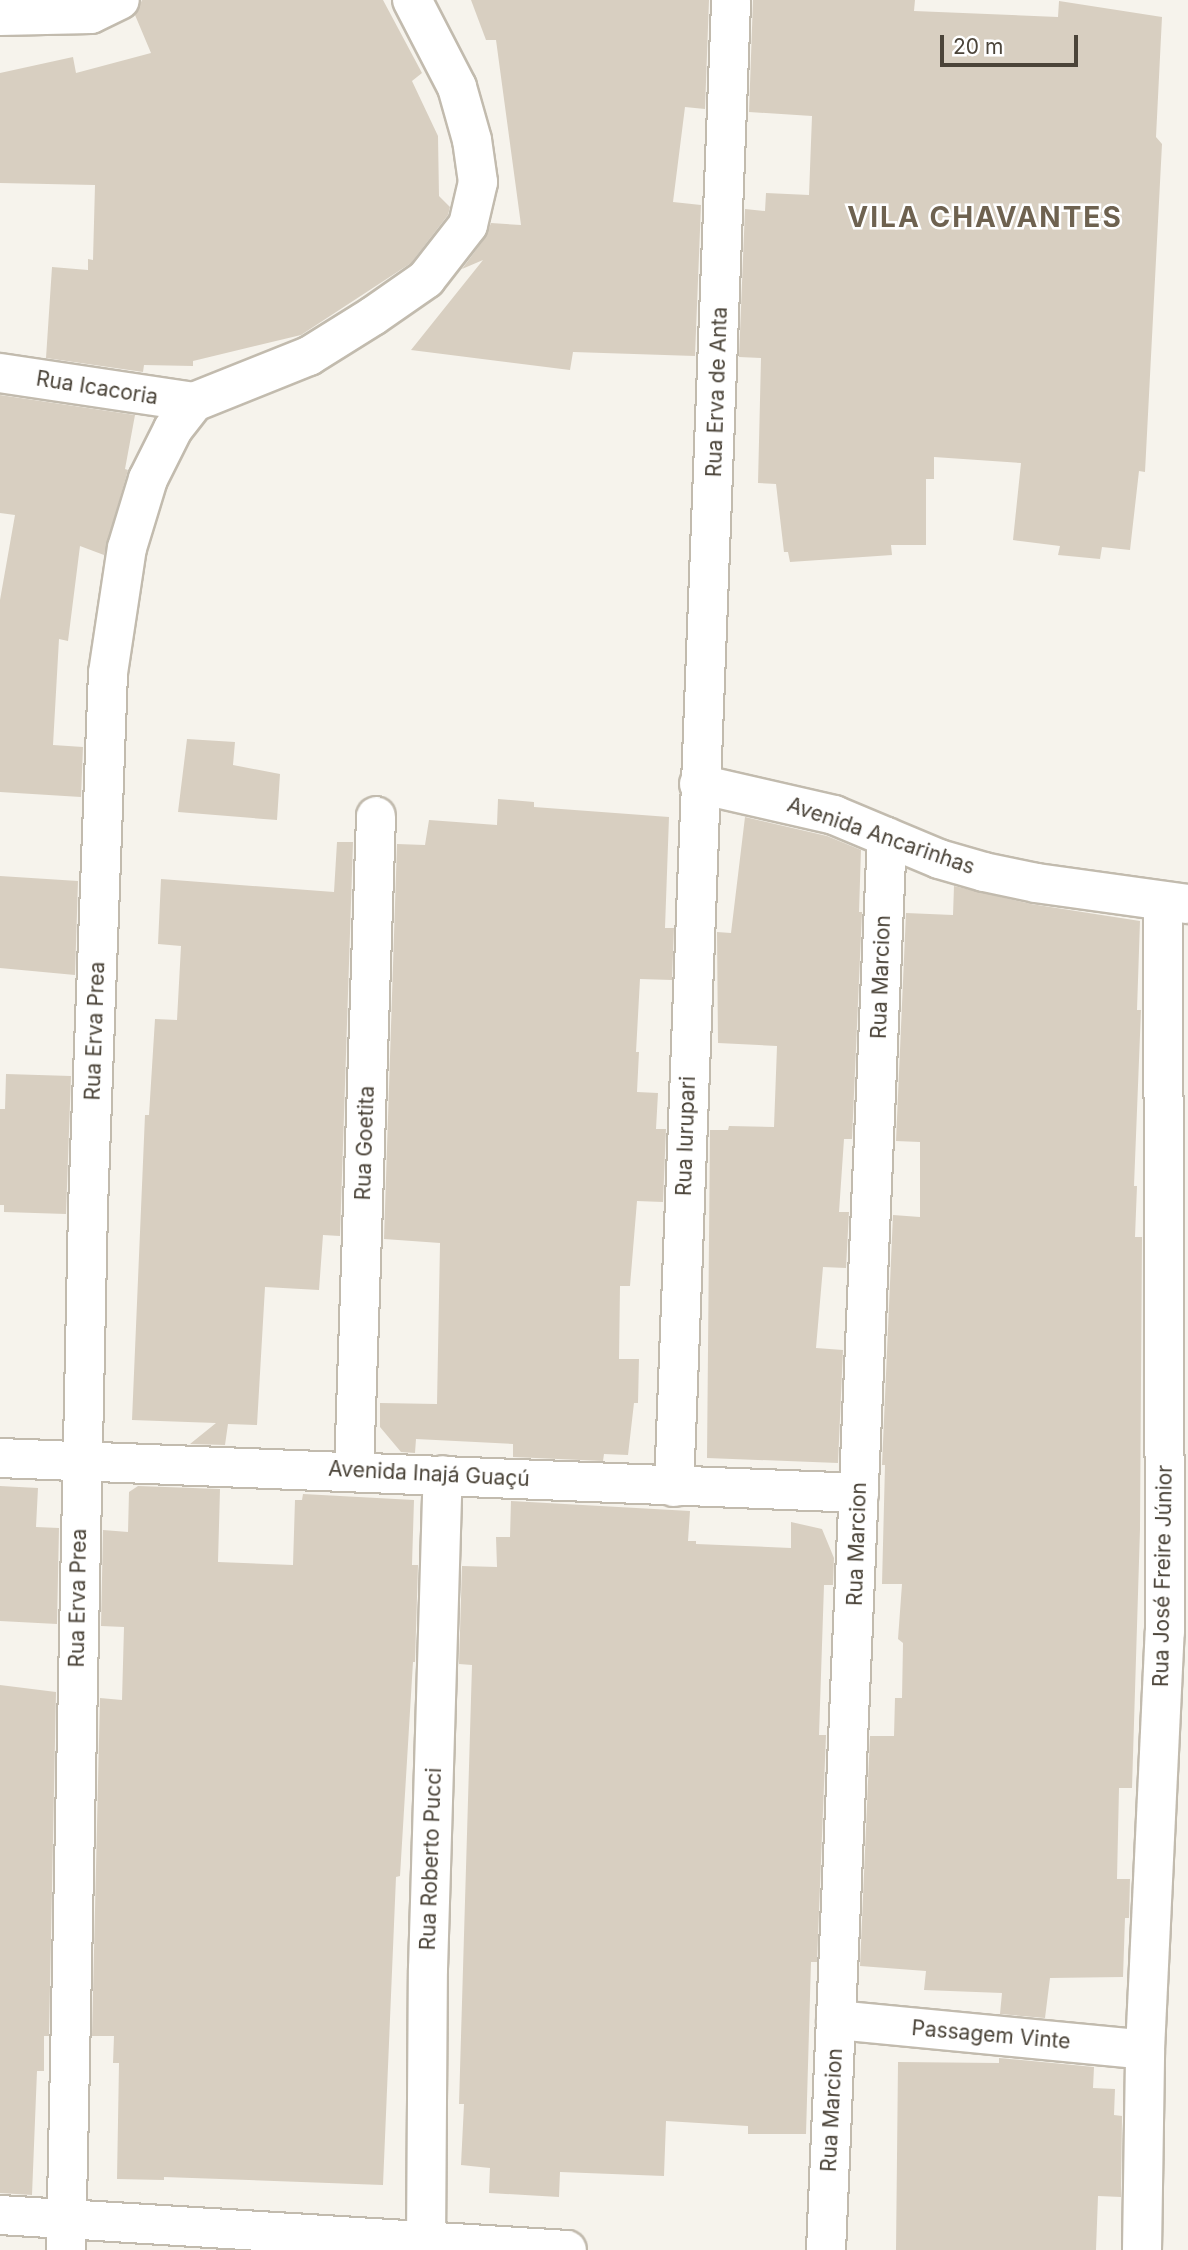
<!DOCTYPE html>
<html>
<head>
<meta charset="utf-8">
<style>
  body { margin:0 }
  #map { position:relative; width:1188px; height:2250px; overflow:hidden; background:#f6f3ec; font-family:Inter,sans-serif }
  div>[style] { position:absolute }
  .building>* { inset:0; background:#d8cfc1 }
  .roads { filter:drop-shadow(2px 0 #c2bbae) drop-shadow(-2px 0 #c2bbae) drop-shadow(0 2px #c2bbae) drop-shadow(0 -2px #c2bbae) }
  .minor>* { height:38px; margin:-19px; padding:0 19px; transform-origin:19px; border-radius:19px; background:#fff }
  span { translate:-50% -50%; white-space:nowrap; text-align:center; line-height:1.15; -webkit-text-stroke:5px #fff; paint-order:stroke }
  .street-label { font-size:21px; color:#4b4439 }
  .district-label { font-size:28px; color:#6e6250; font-weight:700; letter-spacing:2px }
  .scale { position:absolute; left:940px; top:35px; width:138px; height:32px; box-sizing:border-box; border:4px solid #4b4439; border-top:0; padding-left:9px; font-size:21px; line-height:24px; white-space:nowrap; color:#4b4439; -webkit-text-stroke:5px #fff; paint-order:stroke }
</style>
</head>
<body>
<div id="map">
  <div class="building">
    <i style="clip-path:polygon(142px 0,383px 0,422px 73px,412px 81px,438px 136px,439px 196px,450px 207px,448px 215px,411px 263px,301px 335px,193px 361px,193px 366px,144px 365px,143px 372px,46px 358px,52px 267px,88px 270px,88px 259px,93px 260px,95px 185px,0 183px,0 73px,73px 57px,76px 73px,151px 53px,135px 15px)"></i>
    <i style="clip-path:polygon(471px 0,709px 0,705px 109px,685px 107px,673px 202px,701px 205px,695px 356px,573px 352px,570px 370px,411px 350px,483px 260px,462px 269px,485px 238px,491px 223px,521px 225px,496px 40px,486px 40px)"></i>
    <i style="clip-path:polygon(753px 0,915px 0,914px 11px,1058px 17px,1059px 1px,1162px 17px,1156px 137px,1162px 144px,1145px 472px,1139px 471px,1130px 550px,1102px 547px,1100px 559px,1058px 555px,1060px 546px,1013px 540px,1021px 463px,934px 457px,934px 479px,926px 479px,926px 545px,891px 545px,892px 555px,790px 562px,788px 552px,784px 552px,776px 484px,758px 483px,761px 358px,739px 357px,745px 209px,765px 211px,766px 193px,809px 195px,812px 116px,749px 112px)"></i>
    <i style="clip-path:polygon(0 395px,135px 415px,125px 469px,128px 470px,104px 555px,80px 546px,68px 641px,59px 639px,53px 745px,83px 747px,81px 797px,0 792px,0 600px,15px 515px,0 513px)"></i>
    <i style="clip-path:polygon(187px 739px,235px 742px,233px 765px,280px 774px,277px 820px,178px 812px)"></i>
    <i style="clip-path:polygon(498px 799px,534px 802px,534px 807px,669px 817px,665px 928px,674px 928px,672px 980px,640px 979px,636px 1052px,639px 1052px,637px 1092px,658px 1093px,656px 1129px,666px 1129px,663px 1202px,637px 1201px,630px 1286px,620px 1286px,619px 1359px,639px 1359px,638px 1403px,634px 1403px,628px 1455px,604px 1454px,603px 1461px,513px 1457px,513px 1444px,416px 1439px,415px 1453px,401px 1452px,380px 1427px,380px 1403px,437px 1404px,440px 1243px,384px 1239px,397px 844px,425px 845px,429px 820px,497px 825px)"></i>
    <i style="clip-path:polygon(745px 817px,827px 836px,861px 850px,859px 912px,862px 912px,852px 1139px,844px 1139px,839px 1212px,849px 1212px,846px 1268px,823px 1267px,816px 1348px,843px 1350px,838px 1463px,707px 1458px,710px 1130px,728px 1130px,729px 1126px,774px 1127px,777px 1046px,718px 1043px,717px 932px,731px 933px)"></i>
    <i style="clip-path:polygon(337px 842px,353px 842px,340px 1236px,323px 1235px,319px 1290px,265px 1287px,257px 1425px,228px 1424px,225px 1445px,190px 1444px,216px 1423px,132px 1420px,145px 1115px,149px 1115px,155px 1019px,177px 1020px,181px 946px,158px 944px,161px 879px,334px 892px)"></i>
    <i style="clip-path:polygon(0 876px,78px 881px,75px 975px,0 968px)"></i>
    <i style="clip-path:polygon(954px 886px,1031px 904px,1140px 921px,1137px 1010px,1141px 1010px,1134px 1186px,1137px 1186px,1135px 1237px,1142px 1237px,1140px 1529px,1132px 1788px,1119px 1788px,1117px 1879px,1130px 1879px,1129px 1918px,1125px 1918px,1123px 1977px,1050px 1978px,1045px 2018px,1000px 2014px,1002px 1993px,924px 1990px,926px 1971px,860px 1966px,870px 1736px,894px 1736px,895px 1698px,902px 1698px,903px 1643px,898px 1639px,902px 1584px,882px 1584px,885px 1465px,882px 1465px,893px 1215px,920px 1217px,920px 1142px,896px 1141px,906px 913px,953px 915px)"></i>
    <i style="clip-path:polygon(6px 1074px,71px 1076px,66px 1214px,4px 1212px,4px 1205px,0 1205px,0 1109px,5px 1109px)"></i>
    <i style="clip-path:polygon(0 1486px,38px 1488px,36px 1527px,59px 1528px,57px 1624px,0 1621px)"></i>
    <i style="clip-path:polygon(138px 1486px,220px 1489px,218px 1562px,293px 1565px,295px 1500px,302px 1500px,303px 1494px,414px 1500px,412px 1565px,418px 1565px,415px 1662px,413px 1662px,400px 1876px,396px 1877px,383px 2185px,164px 2177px,164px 2180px,117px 2179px,119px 2063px,113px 2063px,114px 2036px,92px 2036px,100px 1698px,122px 1700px,124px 1627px,101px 1626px,103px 1530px,128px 1532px,129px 1492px)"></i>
    <i style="clip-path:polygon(511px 1501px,690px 1511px,688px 1541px,696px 1541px,696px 1544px,791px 1548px,791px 1522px,822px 1529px,834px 1558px,833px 1585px,824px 1585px,819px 1735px,826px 1735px,817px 1962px,811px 1962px,806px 2134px,748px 2134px,748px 2126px,666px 2121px,664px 2176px,560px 2172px,559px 2197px,489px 2193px,490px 2168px,461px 2165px,464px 2104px,459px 2104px,472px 1665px,459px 1664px,462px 1566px,497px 1567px,496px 1537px,510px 1537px)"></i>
    <i style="clip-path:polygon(0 1685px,56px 1692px,49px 2036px,44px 2036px,44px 2071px,37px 2071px,32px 2195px,0 2193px)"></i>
    <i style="clip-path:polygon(999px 2058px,1094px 2067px,1093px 2088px,1115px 2089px,1114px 2115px,1122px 2116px,1121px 2197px,1098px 2196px,1096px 2250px,896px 2250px,898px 2062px,999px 2063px)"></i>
  </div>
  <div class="roads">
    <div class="minor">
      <i style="left:0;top:16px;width:91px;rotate:-1.3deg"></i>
      <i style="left:91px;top:14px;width:32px;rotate:-26deg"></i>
      <i style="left:0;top:373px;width:196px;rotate:8.5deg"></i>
      <i style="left:699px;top:784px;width:139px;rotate:12.9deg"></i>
      <i style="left:834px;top:815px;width:114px;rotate:22.7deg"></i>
      <i style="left:939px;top:859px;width:47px;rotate:16.1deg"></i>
      <i style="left:984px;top:872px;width:53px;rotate:11.9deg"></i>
      <i style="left:1036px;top:883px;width:153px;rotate:7.9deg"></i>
      <i style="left:0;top:1458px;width:860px;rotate:2.33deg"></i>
      <i style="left:354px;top:1470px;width:654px;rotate:-88.07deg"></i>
      <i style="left:674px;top:1487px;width:1488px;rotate:-87.8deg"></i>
      <i style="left:836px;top:2020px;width:310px;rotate:5.5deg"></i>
      <i style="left:0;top:2215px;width:568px;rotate:3.53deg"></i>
      <i style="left:426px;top:2244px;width:275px;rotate:-89.6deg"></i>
      <i style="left:428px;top:1969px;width:494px;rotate:-88.3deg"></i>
      <i style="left:66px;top:2250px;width:1042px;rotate:-88.79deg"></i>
      <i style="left:88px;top:1208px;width:535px;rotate:-87.86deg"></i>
      <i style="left:108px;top:673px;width:126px;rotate:-81.4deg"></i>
      <i style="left:127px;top:548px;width:72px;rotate:-73.1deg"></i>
      <i style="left:148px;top:479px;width:56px;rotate:-63.4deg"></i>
      <i style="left:173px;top:429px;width:34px;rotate:-52deg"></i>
      <i style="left:194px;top:402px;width:124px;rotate:-21.8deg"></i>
      <i style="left:309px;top:356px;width:75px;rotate:-32deg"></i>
      <i style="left:373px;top:316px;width:65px;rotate:-34.9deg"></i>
      <i style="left:426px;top:279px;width:68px;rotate:-52.1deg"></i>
      <i style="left:468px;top:225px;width:44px;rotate:-76.9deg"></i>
      <i style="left:478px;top:182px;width:42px;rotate:-98.1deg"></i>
      <i style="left:472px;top:140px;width:55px;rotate:-105.8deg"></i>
      <i style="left:457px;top:87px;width:98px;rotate:-117.3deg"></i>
      <i style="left:826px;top:2250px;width:1414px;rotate:-87.53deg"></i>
      <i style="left:1142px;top:2250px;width:200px;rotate:-89.1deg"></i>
      <i style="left:1145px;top:2050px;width:418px;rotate:-87.3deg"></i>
      <i style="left:1165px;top:1632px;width:731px;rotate:-90.16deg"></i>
    </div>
  </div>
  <div class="street-label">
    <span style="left:97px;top:388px;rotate:9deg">Rua Icacoria</span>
    <span style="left:717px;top:392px;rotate:-88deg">Rua Erva de Anta</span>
    <span style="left:881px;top:836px;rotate:19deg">Avenida Ancarinhas</span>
    <span style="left:881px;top:977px;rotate:-88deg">Rua Marcion</span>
    <span style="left:95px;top:1031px;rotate:-88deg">Rua Erva Prea</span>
    <span style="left:686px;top:1136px;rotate:-88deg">Rua Iurupari</span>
    <span style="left:365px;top:1143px;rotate:-88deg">Rua Goetita</span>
    <span style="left:429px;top:1474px;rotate:3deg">Avenida Inajá Guaçú</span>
    <span style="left:857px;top:1544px;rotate:-88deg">Rua Marcion</span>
    <span style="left:1163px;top:1576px;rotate:-89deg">Rua José Freire Júnior</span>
    <span style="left:78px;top:1598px;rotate:-89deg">Rua Erva Prea</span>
    <span style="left:431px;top:1859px;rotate:-88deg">Rua Roberto Pucci</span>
    <span style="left:991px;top:2035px;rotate:5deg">Passagem Vinte</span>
    <span style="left:832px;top:2110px;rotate:-87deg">Rua Marcion</span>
  </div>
  <div class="district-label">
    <span style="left:985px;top:217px">VILA CHAVANTES</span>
  </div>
  <div class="scale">20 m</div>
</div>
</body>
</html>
